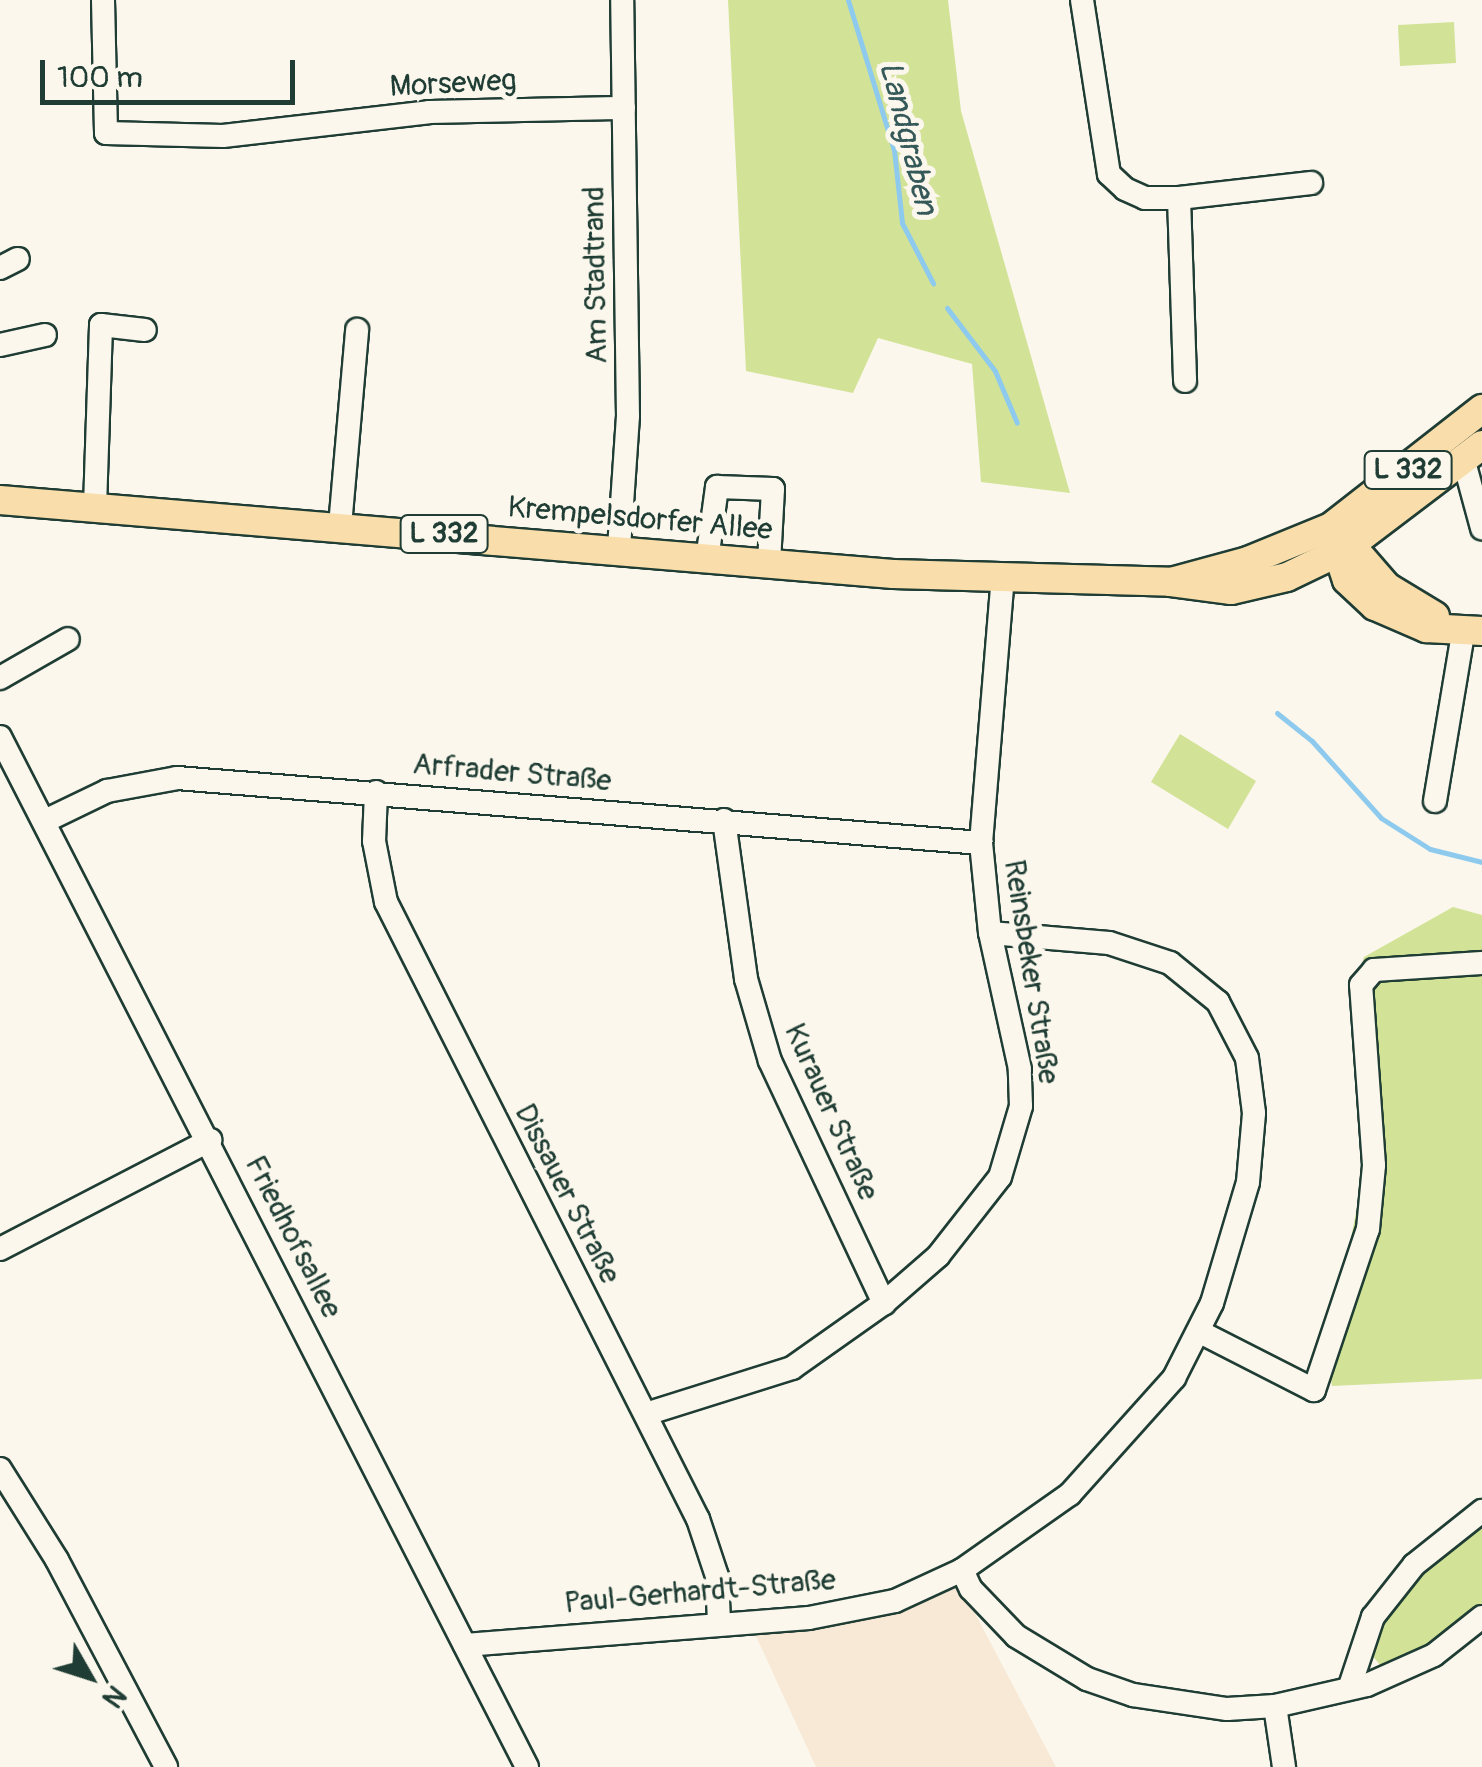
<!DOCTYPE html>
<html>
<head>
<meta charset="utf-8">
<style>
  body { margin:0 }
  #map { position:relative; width:1482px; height:1767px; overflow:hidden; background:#fbf7ec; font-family:Pangolin,sans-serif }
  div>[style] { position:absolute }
  .built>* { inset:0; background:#f7e9d5 }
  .green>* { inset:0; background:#d2e397 }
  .stream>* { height:5px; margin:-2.5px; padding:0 2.5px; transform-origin:2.5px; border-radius:2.5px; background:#8ecaee }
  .roads { filter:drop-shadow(2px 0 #1f3d34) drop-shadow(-2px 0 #1f3d34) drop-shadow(0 2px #1f3d34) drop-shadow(0 -2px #1f3d34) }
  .minor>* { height:22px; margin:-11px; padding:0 11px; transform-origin:11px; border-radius:11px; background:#fbf7ec }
  .major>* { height:28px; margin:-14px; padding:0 14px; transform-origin:14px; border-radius:14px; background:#f9deab }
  span { translate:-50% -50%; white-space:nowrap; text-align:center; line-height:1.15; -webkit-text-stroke:10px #fbf7ec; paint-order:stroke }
  .shield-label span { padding:2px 8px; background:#fbf7ec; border:2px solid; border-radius:8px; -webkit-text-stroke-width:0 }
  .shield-label { font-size:28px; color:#1f3d34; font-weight:700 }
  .street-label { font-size:30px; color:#1f3d34 }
  .water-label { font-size:32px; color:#355959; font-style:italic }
  .north { position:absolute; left:40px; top:1627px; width:100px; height:100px; -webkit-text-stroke:8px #fbf7ec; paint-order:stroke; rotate:129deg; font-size:28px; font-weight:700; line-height:40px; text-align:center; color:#1f3d34 }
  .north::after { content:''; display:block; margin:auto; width:35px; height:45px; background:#1f3d34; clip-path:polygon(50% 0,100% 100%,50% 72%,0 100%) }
  .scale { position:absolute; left:40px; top:60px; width:255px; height:45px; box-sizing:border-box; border:5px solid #1f3d34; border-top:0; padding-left:12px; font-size:30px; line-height:35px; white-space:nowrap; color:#1f3d34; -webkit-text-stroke:8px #fbf7ec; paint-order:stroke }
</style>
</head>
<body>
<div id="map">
  <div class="built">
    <i style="clip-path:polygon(958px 1581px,1056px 1767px,816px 1767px,751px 1625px)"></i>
  </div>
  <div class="green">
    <i style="clip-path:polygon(728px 0,948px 0,961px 111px,1070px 493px,981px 482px,972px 364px,878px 338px,853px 393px,746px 371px)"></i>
    <i style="clip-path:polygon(1454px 22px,1456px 63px,1400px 66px,1398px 25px)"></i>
    <i style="clip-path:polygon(1180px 734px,1256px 781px,1228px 829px,1151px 782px)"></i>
    <i style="clip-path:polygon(1453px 907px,1482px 915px,1482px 1379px,1332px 1386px,1328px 1359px,1363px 1175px,1359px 974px,1364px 957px)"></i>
    <i style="clip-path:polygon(1482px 1517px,1482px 1607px,1389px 1669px,1380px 1665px,1367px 1649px,1390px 1602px)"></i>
  </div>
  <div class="stream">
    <i style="left:848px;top:0;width:157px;rotate:73deg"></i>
    <i style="left:894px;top:150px;width:73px;rotate:83.7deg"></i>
    <i style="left:902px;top:223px;width:68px;rotate:62.7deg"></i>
    <i style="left:947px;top:308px;width:79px;rotate:52.7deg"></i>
    <i style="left:995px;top:371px;width:56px;rotate:67.1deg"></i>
    <i style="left:1277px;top:713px;width:45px;rotate:38.7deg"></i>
    <i style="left:1312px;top:741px;width:103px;rotate:48.1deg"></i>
    <i style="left:1381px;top:818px;width:58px;rotate:32.3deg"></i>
    <i style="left:1430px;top:849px;width:54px;rotate:14deg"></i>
  </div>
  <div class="roads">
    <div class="minor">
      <i style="left:103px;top:0;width:133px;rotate:88.7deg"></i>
      <i style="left:106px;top:133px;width:117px;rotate:1.5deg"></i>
      <i style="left:223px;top:136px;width:207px;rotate:-6.6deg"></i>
      <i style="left:429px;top:112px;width:195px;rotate:-1.2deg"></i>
      <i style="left:1082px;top:0;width:176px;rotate:81.2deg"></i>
      <i style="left:1109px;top:174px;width:22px;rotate:43deg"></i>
      <i style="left:1125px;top:189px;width:22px;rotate:24deg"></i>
      <i style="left:1145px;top:198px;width:34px"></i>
      <i style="left:1179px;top:198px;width:133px;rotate:-6.5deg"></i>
      <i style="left:1179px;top:198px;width:183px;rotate:88.1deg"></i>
      <i style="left:0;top:268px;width:20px;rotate:-27deg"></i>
      <i style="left:0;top:345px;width:46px;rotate:-12.5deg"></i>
      <i style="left:1463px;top:458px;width:73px;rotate:74.8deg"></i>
      <i style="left:95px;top:507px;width:182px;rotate:-88.1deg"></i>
      <i style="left:101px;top:325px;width:44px;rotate:6.5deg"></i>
      <i style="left:340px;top:526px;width:197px;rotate:-85deg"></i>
      <i style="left:619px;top:548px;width:132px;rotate:-86.1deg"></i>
      <i style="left:628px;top:416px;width:416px;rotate:-90.8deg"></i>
      <i style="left:707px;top:560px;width:74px;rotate:-82.2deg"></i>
      <i style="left:717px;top:487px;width:56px;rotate:2deg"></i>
      <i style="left:773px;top:489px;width:75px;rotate:93.1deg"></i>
      <i style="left:0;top:678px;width:78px;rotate:-29.8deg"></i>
      <i style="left:0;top:737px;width:1157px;rotate:62.9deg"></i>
      <i style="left:376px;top:792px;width:49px;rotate:92.3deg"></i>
      <i style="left:374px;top:841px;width:62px;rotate:78.9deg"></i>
      <i style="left:386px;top:902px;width:691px;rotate:63.18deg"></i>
      <i style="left:698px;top:1519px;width:60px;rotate:71.6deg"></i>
      <i style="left:717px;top:1576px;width:45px;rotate:87.5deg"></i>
      <i style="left:1435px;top:801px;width:175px;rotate:-80.5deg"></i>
      <i style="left:47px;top:820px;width:67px;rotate:-25.8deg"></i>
      <i style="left:107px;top:791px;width:71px;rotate:-10.5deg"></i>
      <i style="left:177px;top:778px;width:807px;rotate:4.62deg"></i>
      <i style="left:724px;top:820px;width:161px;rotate:82.1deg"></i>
      <i style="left:746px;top:979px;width:85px;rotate:73.7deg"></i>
      <i style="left:770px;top:1061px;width:268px;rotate:64.8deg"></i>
      <i style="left:0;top:1249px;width:237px;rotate:-27.4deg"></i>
      <i style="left:1200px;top:1332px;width:128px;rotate:27deg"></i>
      <i style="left:1314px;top:1390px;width:170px;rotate:-71.5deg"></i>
      <i style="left:1368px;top:1229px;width:64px;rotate:-84.6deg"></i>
      <i style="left:1374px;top:1165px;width:180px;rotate:-94.1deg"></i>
      <i style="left:1361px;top:985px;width:20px;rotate:-49deg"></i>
      <i style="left:1374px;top:970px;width:108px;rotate:-3.7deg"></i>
      <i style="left:646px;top:1414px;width:153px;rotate:-17.5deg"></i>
      <i style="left:792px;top:1368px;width:113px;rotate:-35.2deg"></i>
      <i style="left:884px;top:1303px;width:72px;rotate:-41deg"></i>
      <i style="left:938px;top:1256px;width:100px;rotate:-51.9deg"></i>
      <i style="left:1000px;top:1177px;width:74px;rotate:-73.5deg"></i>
      <i style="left:1021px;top:1106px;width:37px;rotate:-92deg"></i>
      <i style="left:1020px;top:1069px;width:139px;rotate:-102.4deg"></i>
      <i style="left:990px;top:933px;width:90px;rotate:-95.7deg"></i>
      <i style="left:981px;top:843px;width:269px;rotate:-85.3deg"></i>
      <i style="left:0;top:1469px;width:107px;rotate:57.9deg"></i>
      <i style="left:57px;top:1560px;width:234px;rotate:62.2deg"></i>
      <i style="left:962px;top:1570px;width:21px;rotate:65deg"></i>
      <i style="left:971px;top:1589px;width:65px;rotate:46.2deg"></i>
      <i style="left:1016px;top:1636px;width:83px;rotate:31.2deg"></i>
      <i style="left:1087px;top:1679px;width:49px;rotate:19.2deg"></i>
      <i style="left:1133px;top:1695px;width:95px;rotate:8.5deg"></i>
      <i style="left:1227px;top:1709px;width:48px;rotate:-3.6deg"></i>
      <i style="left:1275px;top:1706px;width:94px;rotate:-12.9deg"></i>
      <i style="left:1367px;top:1685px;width:73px;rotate:-24.1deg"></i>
      <i style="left:1434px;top:1655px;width:61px;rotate:-38.4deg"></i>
      <i style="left:465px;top:1645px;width:345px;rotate:-4.5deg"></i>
      <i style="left:809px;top:1618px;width:88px;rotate:-11.2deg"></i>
      <i style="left:895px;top:1601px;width:74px;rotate:-24.8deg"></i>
      <i style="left:962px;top:1570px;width:132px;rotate:-35.1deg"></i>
      <i style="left:1070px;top:1494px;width:156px;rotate:-48.1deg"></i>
      <i style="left:1174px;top:1378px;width:84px;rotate:-63.1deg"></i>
      <i style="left:1212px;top:1303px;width:126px;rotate:-73.4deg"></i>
      <i style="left:1248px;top:1182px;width:69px;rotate:-85deg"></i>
      <i style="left:1254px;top:1113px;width:55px;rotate:-97.3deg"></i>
      <i style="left:1247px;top:1058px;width:63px;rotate:-117.4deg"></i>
      <i style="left:1218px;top:1002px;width:62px;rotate:-140.9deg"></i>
      <i style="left:1170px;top:963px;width:64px;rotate:-161.8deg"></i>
      <i style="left:1109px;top:943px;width:119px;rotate:-175.2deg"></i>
      <i style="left:1350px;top:1686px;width:73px;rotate:-71.6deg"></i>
      <i style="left:1373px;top:1617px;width:66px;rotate:-51.7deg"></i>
      <i style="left:1414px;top:1565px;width:87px;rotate:-38.5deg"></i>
      <i style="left:1275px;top:1706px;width:62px;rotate:81.6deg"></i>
    </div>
    <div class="major">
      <i style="left:0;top:500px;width:896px;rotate:4.74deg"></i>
      <i style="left:893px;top:574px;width:278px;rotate:1.6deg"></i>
      <i style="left:1171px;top:582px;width:61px;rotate:7.6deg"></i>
      <i style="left:1231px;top:590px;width:57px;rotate:-13.1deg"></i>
      <i style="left:1287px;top:577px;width:64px;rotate:-25.8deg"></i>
      <i style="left:1345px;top:549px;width:172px;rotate:-37.2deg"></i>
      <i style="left:1341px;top:534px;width:70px;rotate:49deg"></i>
      <i style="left:1387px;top:587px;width:56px;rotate:31.1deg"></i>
      <i style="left:1333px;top:538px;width:44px;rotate:71.6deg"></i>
      <i style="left:1347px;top:580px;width:38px;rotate:43deg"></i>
      <i style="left:1375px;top:606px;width:56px;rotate:23.3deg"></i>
      <i style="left:1426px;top:628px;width:56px;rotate:3.1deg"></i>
      <i style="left:1171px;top:582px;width:80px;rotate:-15.3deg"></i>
      <i style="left:1248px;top:561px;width:90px;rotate:-22.3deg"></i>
      <i style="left:1331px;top:527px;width:192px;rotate:-38deg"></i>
    </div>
  </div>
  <div class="shield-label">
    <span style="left:1408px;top:470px">L 332</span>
    <span style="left:444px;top:534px">L 332</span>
  </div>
  <div class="street-label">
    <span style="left:453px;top:84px;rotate:-3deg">Morseweg</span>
    <span style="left:596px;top:275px;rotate:-91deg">Am Stadtrand</span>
    <span style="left:640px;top:519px;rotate:5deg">Krempelsdorfer Allee</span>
    <span style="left:512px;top:773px;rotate:5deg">Arfrader Straße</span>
    <span style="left:1031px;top:972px;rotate:81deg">Reinsbeker Straße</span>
    <span style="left:831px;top:1112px;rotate:66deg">Kurauer Straße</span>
    <span style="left:567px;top:1194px;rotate:63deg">Dissauer Straße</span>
    <span style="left:293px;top:1237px;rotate:63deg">Friedhofsallee</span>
    <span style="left:700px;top:1592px;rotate:-5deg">Paul-Gerhardt-Straße</span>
  </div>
  <div class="water-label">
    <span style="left:908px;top:138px;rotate:76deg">Landgraben</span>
  </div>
  <div class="north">N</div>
  <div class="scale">100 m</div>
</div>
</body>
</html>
